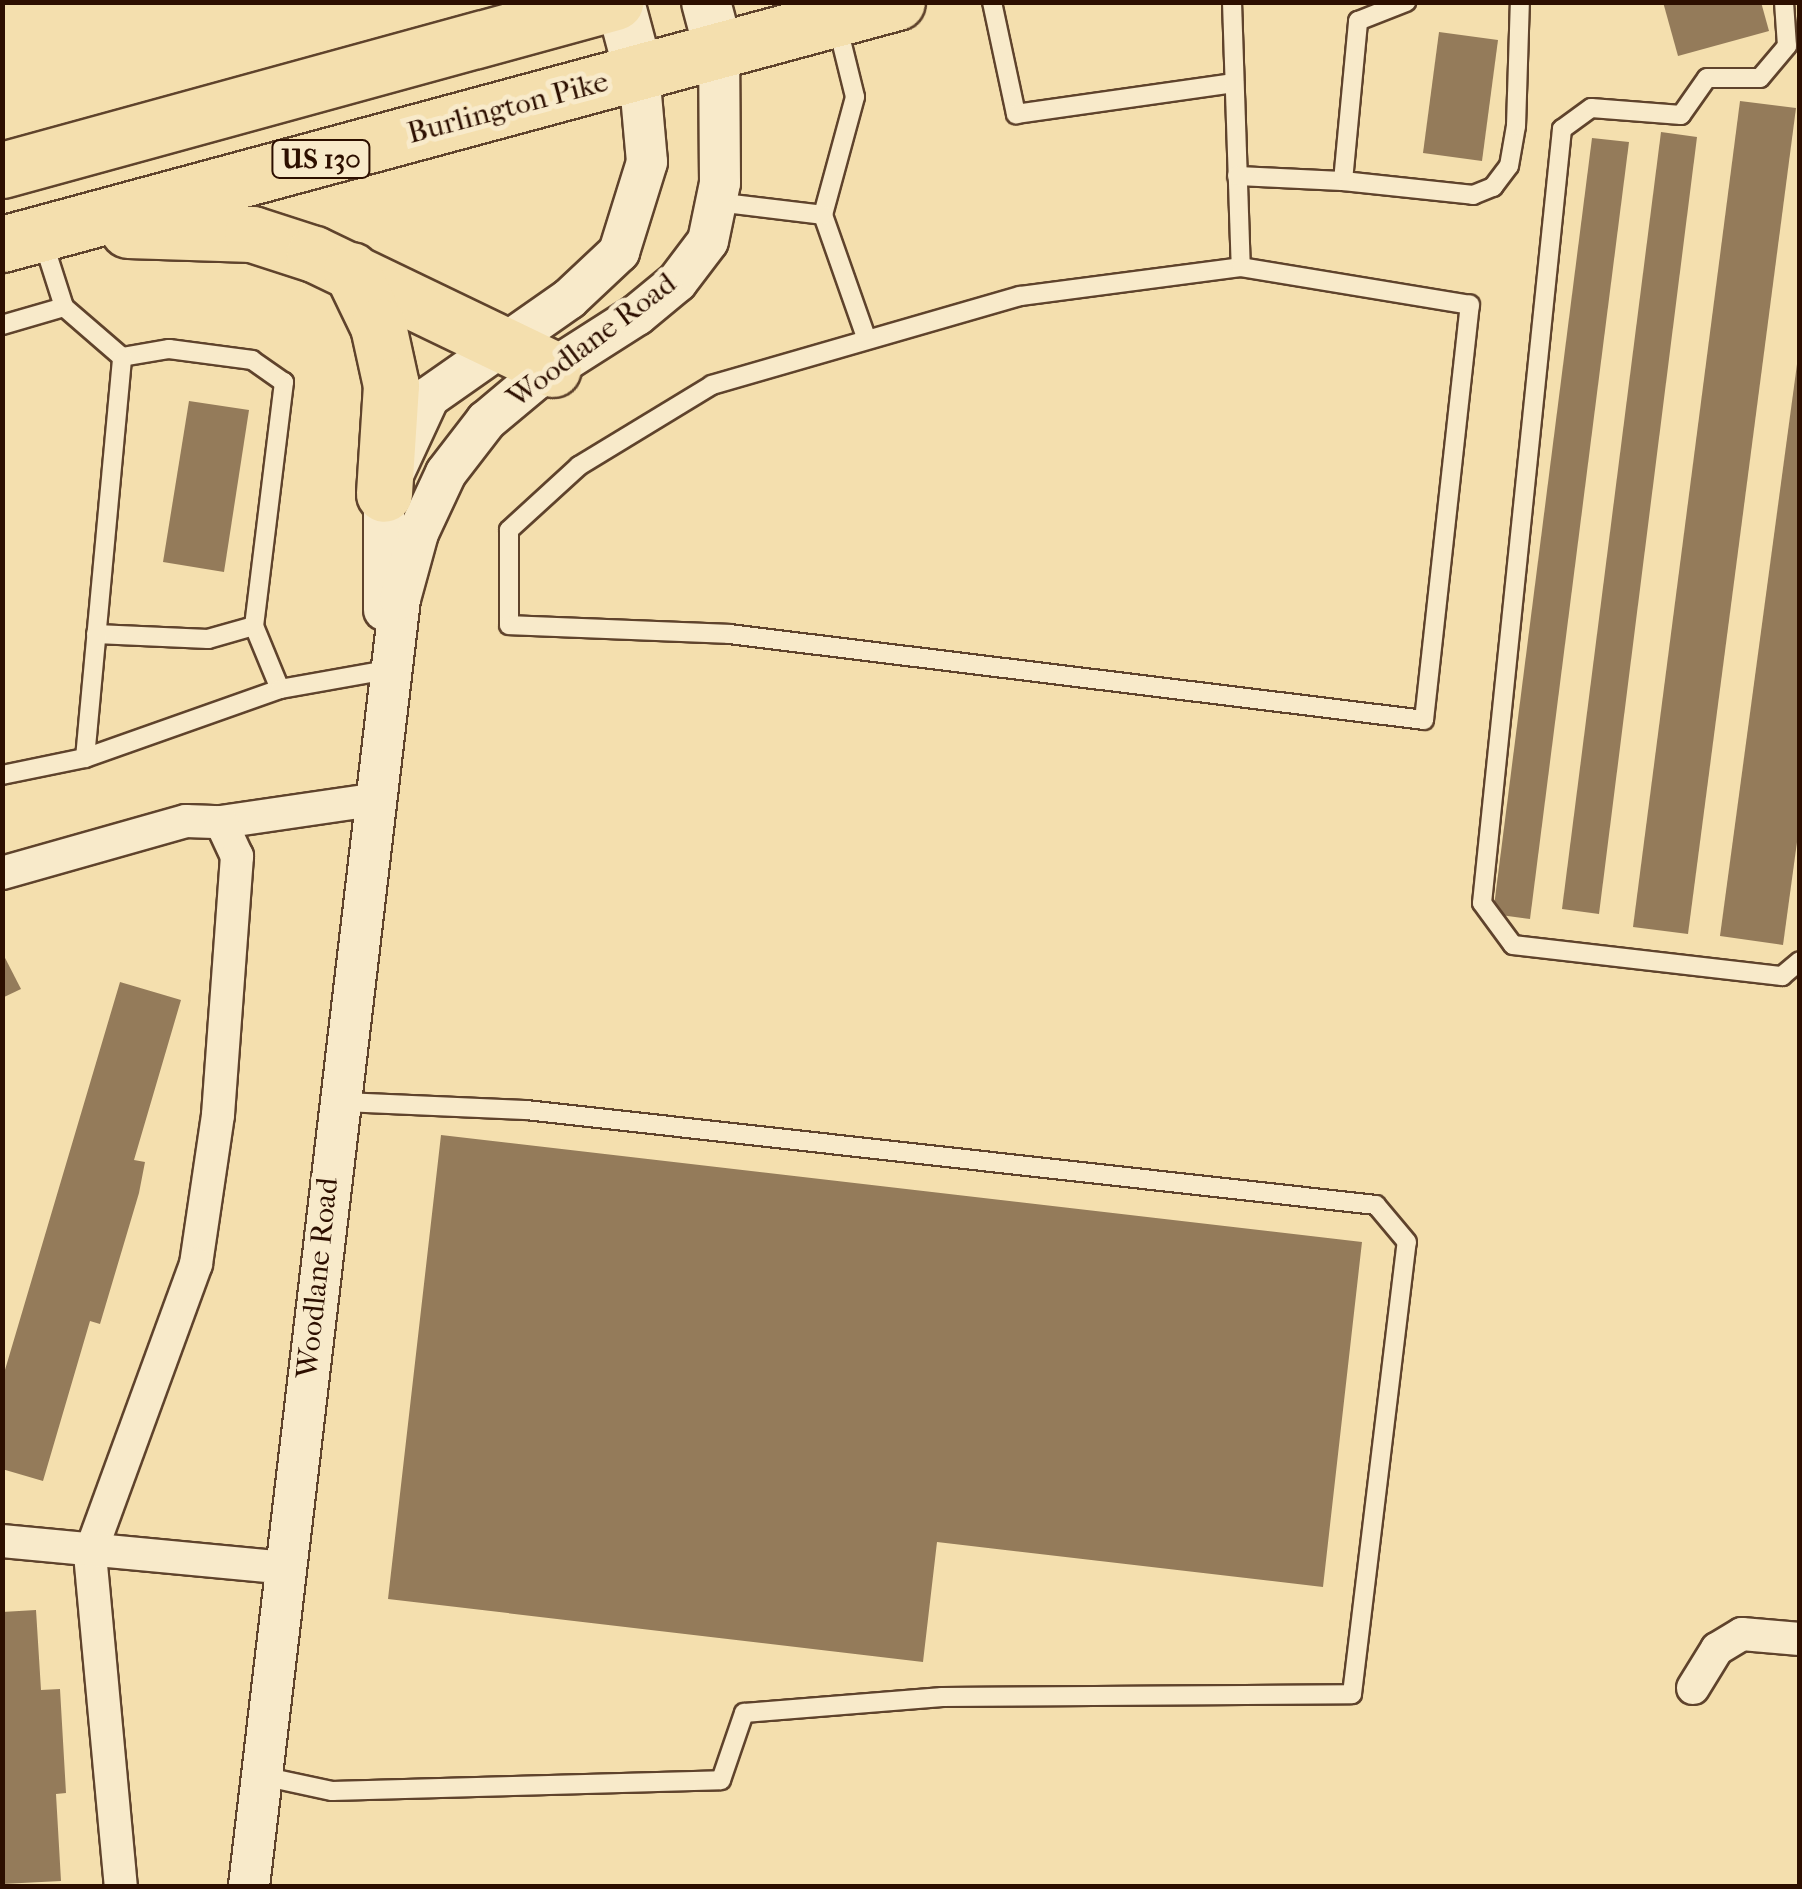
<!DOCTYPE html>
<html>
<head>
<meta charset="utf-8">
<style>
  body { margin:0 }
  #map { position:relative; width:1802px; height:1889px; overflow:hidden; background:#f4dfae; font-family:"IM FELL French Canon",serif }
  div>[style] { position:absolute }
  .building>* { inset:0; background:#947b5a }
  .roads { filter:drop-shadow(2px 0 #5f432c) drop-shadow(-2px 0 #5f432c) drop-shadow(0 2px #5f432c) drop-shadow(0 -2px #5f432c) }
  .service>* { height:18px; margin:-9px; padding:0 9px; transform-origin:9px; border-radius:9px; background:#f8eaca }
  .minor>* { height:32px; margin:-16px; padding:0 16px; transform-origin:16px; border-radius:16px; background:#f8eaca }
  .tertiary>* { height:40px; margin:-20px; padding:0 20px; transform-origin:20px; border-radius:20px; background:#f8eaca }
  .secondary>* { height:48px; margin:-24px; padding:0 24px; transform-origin:24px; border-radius:24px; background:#f8eaca }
  .trunk>* { height:55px; margin:-27.5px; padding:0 27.5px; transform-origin:27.5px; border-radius:27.5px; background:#f4dfae }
  span { translate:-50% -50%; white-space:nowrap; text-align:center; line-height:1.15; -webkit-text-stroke:10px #f8eaca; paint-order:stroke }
  .shield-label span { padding:2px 8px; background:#f8eaca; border:2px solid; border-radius:8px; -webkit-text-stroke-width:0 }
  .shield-label { font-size:28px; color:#2d0f00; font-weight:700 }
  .street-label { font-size:30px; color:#2d0f00 }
  .frame { position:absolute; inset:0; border:5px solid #2d0f00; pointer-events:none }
</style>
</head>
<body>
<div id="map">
  <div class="building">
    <i style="clip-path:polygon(1663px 2px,1761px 2px,1769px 31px,1678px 56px)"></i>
    <i style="clip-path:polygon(1439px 32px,1498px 40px,1482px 161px,1423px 153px)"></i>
    <i style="clip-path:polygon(1740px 101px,1796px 108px,1688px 934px,1633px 927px)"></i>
    <i style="clip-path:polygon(1661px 132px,1697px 137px,1599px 914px,1562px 909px)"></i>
    <i style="clip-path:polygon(1592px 138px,1629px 142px,1530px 919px,1493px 914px)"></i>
    <i style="clip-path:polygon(1800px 342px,1800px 820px,1783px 945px,1720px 936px)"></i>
    <i style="clip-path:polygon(189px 401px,249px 410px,224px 572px,163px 562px)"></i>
    <i style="clip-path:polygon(2px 952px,21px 989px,2px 998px)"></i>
    <i style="clip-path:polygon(120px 982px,181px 1000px,134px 1160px,145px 1162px,139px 1193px,100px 1324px,90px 1321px,43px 1481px,2px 1469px,2px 1380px)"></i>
    <i style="clip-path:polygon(441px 1135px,1362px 1242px,1323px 1587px,937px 1542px,923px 1662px,388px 1599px)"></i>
    <i style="clip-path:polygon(36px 1610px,41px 1690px,60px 1689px,66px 1793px,56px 1794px,61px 1881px,2px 1884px,2px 1612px)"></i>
  </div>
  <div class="roads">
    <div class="service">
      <i style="left:992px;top:2px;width:115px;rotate:77.9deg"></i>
      <i style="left:1016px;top:114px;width:220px;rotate:-8.1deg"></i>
      <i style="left:1232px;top:2px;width:265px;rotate:88.1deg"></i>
      <i style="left:1241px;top:267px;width:223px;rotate:172.5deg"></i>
      <i style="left:1020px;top:296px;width:321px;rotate:163.9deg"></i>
      <i style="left:712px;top:385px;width:156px;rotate:148.7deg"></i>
      <i style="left:579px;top:466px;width:95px;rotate:137.6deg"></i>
      <i style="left:509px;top:530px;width:95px;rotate:90deg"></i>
      <i style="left:509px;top:625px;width:220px;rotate:2.3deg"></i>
      <i style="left:729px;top:634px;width:700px;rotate:7.05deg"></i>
      <i style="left:1424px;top:720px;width:418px;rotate:-83.7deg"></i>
      <i style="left:1470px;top:305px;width:232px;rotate:-170.6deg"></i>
      <i style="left:1784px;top:2px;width:44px;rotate:86.1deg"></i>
      <i style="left:1787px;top:46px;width:42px;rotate:130.2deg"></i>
      <i style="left:1760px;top:78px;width:53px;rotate:180deg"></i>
      <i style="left:1707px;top:78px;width:45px;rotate:125.1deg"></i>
      <i style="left:1681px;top:115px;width:90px;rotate:-175.6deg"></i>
      <i style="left:1591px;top:108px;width:36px;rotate:144deg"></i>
      <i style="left:1562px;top:129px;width:778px;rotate:95.9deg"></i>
      <i style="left:1482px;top:903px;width:52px;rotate:53.6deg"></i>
      <i style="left:1513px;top:945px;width:271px;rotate:6.6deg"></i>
      <i style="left:1782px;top:976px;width:23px;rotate:-40deg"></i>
      <i style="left:837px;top:24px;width:75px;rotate:76.1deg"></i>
      <i style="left:855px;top:97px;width:122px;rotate:105.2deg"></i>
      <i style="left:823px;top:215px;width:129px;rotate:70.6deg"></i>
      <i style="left:1237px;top:176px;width:106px;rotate:2.7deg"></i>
      <i style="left:1343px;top:181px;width:161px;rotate:-84.6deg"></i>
      <i style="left:1358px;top:21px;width:52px;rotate:-21.6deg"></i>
      <i style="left:1343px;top:181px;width:131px;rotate:6.1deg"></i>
      <i style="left:1473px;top:195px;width:22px;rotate:-22deg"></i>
      <i style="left:1493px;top:187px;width:26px;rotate:-53deg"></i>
      <i style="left:1509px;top:166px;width:41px;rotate:-80.1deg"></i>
      <i style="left:1516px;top:126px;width:124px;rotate:-88.2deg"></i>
      <i style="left:716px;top:202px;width:108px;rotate:6.9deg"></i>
      <i style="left:42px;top:238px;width:72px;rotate:72.3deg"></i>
      <i style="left:64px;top:307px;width:77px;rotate:40.8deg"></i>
      <i style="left:2px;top:325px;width:65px;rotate:-16.2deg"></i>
      <i style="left:122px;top:357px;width:48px;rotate:-9.7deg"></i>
      <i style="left:169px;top:349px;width:84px;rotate:7.5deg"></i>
      <i style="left:252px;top:360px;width:39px;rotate:35deg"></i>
      <i style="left:284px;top:382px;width:246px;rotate:97deg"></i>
      <i style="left:254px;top:626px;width:68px;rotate:67.6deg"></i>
      <i style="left:96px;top:634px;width:112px;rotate:2.6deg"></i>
      <i style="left:208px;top:639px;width:48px;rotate:-15.8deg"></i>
      <i style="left:85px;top:758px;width:403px;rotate:-84.7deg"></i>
      <i style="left:2px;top:775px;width:85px;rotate:-11.6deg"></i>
      <i style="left:85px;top:758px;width:207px;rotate:-19.5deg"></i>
      <i style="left:280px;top:689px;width:109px;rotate:-10.1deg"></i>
      <i style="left:262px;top:1776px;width:72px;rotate:12.1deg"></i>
      <i style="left:332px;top:1791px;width:389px;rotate:-1.6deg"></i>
      <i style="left:721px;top:1780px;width:71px;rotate:-71.1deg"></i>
      <i style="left:744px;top:1713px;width:199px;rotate:-4.6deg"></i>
      <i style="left:942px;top:1697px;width:410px;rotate:-0.4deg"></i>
      <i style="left:1352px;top:1694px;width:455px;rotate:-83.1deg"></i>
      <i style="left:1407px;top:1242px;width:48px;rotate:-130deg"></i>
      <i style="left:1376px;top:1205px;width:854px;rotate:-173.62deg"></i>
      <i style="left:527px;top:1110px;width:186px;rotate:-177.5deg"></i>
    </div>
    <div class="minor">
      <i style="left:221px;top:822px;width:153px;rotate:-8.3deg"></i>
      <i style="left:2px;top:873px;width:191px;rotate:-15.8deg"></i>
      <i style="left:186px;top:821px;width:35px;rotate:2deg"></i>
      <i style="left:221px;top:822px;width:38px;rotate:65deg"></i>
      <i style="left:237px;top:856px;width:260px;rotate:94.2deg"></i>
      <i style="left:218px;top:1115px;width:151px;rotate:98.4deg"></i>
      <i style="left:196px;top:1264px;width:309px;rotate:110.1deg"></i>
      <i style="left:90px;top:1554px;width:333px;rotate:84.7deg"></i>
      <i style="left:2px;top:1541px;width:285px;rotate:5.4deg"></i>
      <i style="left:1693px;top:1688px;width:46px;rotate:-58.4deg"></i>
      <i style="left:1717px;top:1649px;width:29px;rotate:-31deg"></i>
      <i style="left:1742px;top:1634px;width:58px;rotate:4.9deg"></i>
    </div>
    <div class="tertiary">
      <i style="left:384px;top:610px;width:116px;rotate:-90deg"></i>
      <i style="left:384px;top:494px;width:107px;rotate:-65.1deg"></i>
      <i style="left:429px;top:397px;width:171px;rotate:-35deg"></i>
      <i style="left:569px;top:299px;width:69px;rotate:-43.2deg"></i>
      <i style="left:619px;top:252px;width:94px;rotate:-72.7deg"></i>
      <i style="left:647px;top:162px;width:89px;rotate:-95.1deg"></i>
      <i style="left:249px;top:1886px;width:1296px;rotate:-83.31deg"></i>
      <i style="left:400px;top:599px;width:68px;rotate:-74.7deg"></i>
      <i style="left:418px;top:533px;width:66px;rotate:-65deg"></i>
      <i style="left:446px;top:473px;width:66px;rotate:-52.4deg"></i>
      <i style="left:486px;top:421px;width:64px;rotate:-39.9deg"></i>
      <i style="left:535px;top:380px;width:121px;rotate:-32.5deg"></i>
      <i style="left:637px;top:315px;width:52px;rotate:-39.5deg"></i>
      <i style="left:677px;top:282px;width:51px;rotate:-52.9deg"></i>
      <i style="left:708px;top:241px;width:59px;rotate:-78.3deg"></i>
      <i style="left:720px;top:183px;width:132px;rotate:-90.4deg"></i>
    </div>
    <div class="secondary">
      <i style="left:620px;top:2px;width:73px;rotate:75deg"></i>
      <i style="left:706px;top:2px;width:51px;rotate:75.1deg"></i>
    </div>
    <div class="trunk">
      <i style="left:2px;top:170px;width:636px;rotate:-15.33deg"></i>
      <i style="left:128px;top:230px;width:124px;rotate:1.8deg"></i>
      <i style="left:252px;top:234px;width:65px;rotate:17.9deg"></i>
      <i style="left:314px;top:254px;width:265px;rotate:25.7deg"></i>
      <i style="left:2px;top:244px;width:927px;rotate:-15.13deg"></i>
      <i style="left:351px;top:270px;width:62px;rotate:64.3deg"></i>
      <i style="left:378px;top:326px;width:60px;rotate:77.6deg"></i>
      <i style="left:391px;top:385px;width:109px;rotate:93.7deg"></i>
    </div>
  </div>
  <div class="shield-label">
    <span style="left:321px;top:159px">US 130</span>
  </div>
  <div class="street-label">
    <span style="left:508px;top:108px;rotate:-15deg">Burlington Pike</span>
    <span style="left:592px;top:341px;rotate:-37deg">Woodlane Road</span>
    <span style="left:318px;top:1278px;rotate:-84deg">Woodlane Road</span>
  </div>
  <div class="frame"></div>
</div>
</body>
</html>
